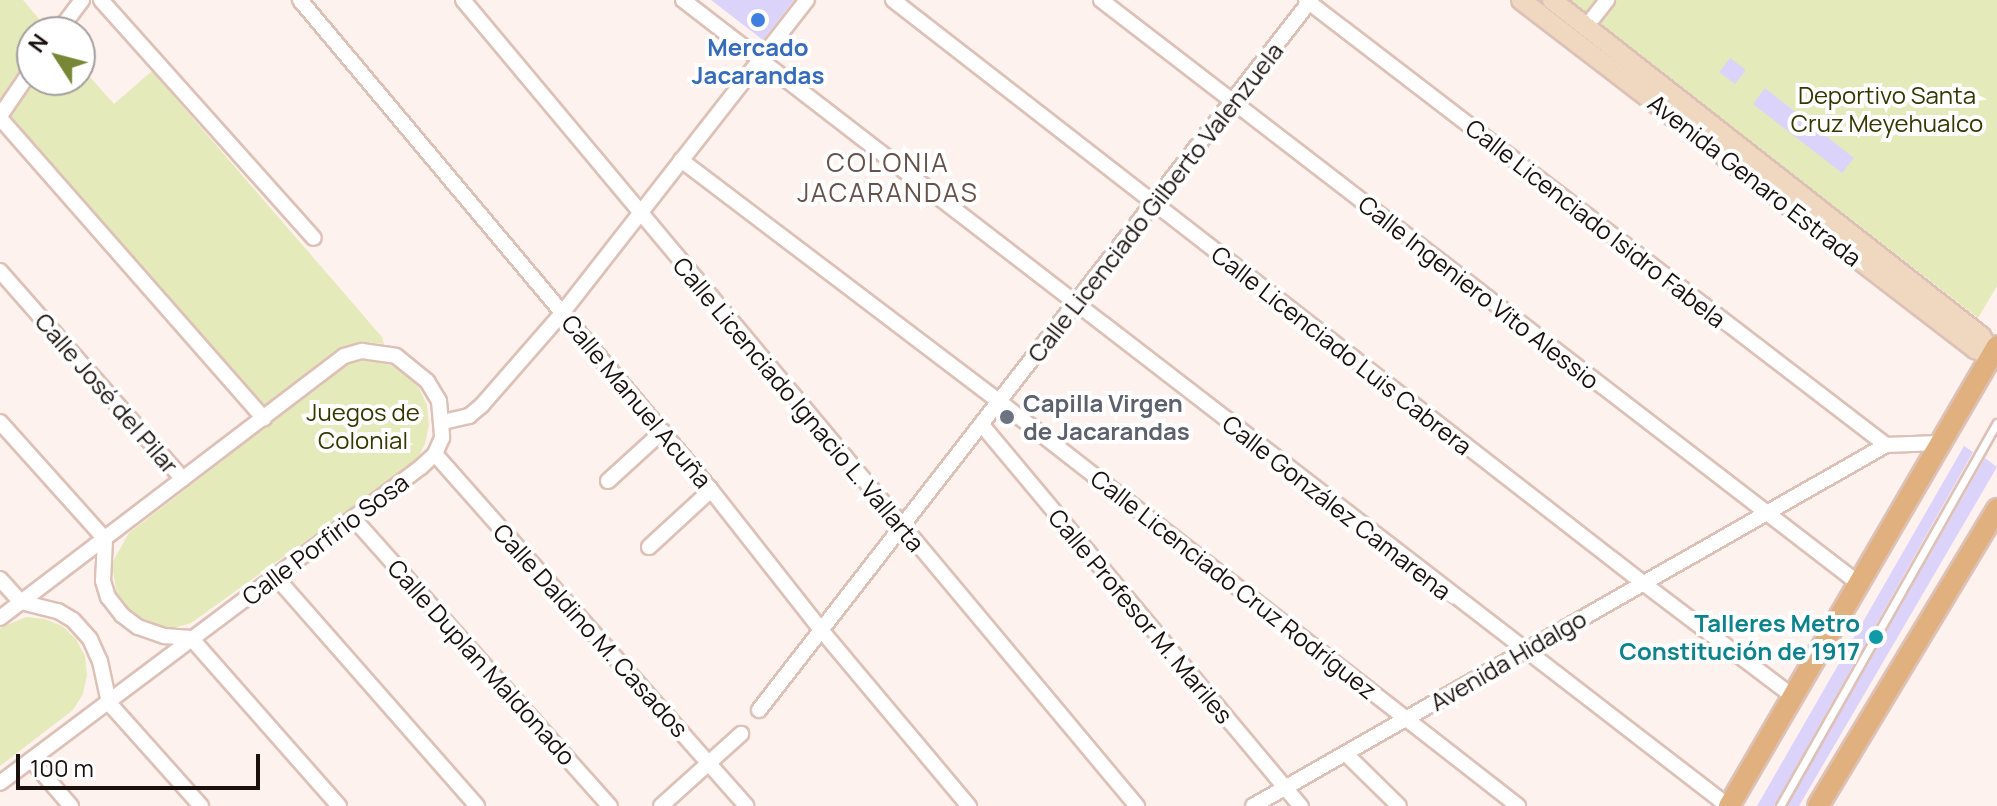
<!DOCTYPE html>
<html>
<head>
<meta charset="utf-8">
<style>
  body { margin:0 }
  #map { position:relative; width:1997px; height:806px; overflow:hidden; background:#fef2ee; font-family:Manrope,sans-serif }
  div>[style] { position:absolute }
  .green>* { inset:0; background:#e5eaba }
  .building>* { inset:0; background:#dcd3fb }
  .roads { filter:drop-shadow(2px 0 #ddc1b7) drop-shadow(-2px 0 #ddc1b7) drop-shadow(0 2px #ddc1b7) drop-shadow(0 -2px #ddc1b7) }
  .lane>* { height:7px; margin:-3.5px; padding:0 3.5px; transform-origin:3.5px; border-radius:3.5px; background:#fff }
  .street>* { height:14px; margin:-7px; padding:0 7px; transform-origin:7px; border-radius:7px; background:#fff }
  .secondary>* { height:18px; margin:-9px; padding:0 9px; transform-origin:9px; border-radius:9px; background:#efd8bf }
  .primary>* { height:20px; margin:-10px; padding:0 10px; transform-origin:10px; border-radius:10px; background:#e0b17f }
  .dots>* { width:22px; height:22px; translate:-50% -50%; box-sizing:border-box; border:4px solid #fff; border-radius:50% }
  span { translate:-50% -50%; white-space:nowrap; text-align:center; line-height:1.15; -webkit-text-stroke:8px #fff; paint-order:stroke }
  .shop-label { font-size:24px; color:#366cbe; font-weight:700 }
  .park-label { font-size:24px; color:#363800 }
  .street-label { font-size:24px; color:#1a100d }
  .worship-label { font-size:24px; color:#5b616d; font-weight:700 }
  .left { translate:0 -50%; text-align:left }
  .culture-label { font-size:24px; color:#0d838f; font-weight:700 }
  .right { translate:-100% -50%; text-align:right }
  .neighbourhood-label { font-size:26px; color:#685148; letter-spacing:2px }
  .north { position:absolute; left:16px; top:16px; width:80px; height:80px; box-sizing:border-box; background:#fff; border:2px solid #a39f9e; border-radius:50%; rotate:306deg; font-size:22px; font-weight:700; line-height:32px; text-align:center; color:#1a100d }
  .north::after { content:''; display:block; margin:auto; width:28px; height:36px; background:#768736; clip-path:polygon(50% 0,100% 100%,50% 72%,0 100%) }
  .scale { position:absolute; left:16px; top:754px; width:244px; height:36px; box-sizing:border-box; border:4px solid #1a100d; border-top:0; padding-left:10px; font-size:24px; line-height:28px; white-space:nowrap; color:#1a100d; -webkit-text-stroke:6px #fff; paint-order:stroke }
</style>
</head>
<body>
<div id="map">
  <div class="green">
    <i style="clip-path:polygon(0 0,23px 0,50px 32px,32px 32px,32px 80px,80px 80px,80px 66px,114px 104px,152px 71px,382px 337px,384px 344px,364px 342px,345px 347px,263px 412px,0 113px)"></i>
    <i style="clip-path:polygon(1569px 0,1997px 0,1997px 286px,1978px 318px)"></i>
    <i style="clip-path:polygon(369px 360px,388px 364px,405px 373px,419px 388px,427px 405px,429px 425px,425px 444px,416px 462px,191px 623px,174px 628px,157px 628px,126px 612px,117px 597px,112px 563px,129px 533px,349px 363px)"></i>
    <i style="clip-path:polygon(26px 617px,45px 619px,62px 626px,76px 639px,85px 656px,87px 675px,83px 694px,73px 710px,0 766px,0 628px)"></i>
  </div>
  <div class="building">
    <i style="clip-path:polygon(711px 0,794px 0,763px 40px)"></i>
    <i style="clip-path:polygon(1730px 58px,1746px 70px,1735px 84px,1719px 72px)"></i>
    <i style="clip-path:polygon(1765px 88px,1854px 158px,1842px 173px,1753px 104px)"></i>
    <i style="clip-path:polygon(1964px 446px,1973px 452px,1774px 806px,1757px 806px)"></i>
    <i style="clip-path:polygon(1985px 458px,1997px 467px,1799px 806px,1787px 806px)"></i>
  </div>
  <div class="roads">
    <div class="lane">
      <i style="left:1780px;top:806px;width:440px;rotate:-60.5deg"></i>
    </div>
    <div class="street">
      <i style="left:101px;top:0;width:319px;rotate:48.2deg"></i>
      <i style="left:300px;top:0;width:640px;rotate:50.01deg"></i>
      <i style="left:711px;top:490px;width:179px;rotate:51.8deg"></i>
      <i style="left:822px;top:631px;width:229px;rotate:50deg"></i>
      <i style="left:463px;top:0;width:1051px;rotate:50.1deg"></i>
      <i style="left:683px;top:0;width:1320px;rotate:37.64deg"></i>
      <i style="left:893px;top:0;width:950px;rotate:37.86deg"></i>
      <i style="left:1643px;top:583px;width:189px;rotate:37.1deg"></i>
      <i style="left:1101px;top:0;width:955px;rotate:37.6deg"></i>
      <i style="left:1306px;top:0;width:731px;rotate:37.5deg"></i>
      <i style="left:1593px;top:18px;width:23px;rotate:-52deg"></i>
      <i style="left:58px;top:32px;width:40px;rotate:-53deg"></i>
      <i style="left:0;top:116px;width:57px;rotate:-55.8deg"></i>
      <i style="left:0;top:118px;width:400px;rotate:48.7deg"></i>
      <i style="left:681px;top:160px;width:400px;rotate:37.2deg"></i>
      <i style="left:1000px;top:402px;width:657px;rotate:37.95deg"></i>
      <i style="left:0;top:271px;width:277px;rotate:48.7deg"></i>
      <i style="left:0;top:422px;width:157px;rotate:48.1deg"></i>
      <i style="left:443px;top:422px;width:27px;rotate:-13deg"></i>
      <i style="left:469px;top:416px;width:17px;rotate:-40deg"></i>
      <i style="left:482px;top:405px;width:123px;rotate:-48.9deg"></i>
      <i style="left:563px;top:312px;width:396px;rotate:-52deg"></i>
      <i style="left:982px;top:425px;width:497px;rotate:50.1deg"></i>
      <i style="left:435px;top:454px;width:470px;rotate:48.5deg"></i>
      <i style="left:608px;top:481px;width:74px;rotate:-42.3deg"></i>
      <i style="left:353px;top:518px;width:386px;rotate:48.3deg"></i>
      <i style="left:105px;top:539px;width:42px;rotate:92.7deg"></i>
      <i style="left:103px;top:581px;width:17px;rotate:73deg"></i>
      <i style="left:108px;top:597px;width:23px;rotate:52deg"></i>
      <i style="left:122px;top:615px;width:20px;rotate:37deg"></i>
      <i style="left:138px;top:627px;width:28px;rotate:19deg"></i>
      <i style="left:164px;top:636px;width:27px;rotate:4deg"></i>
      <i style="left:191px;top:638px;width:224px;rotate:48.6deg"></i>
      <i style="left:649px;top:547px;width:84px;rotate:-42.6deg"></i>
      <i style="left:275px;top:576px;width:306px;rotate:48.7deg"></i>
      <i style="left:0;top:579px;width:31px;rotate:48deg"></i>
      <i style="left:21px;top:602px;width:38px;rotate:14deg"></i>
      <i style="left:58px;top:611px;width:17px;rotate:31deg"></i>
      <i style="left:73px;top:620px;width:25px;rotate:48deg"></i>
      <i style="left:90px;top:639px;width:24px;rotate:66deg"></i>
      <i style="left:100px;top:661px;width:43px;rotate:77.9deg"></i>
      <i style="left:109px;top:703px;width:138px;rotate:48.2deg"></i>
      <i style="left:0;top:618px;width:432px;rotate:-37.3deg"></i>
      <i style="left:344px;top:356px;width:19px;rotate:-16deg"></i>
      <i style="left:362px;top:351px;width:34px;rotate:8deg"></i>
      <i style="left:396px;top:356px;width:40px;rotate:39deg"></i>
      <i style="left:427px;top:381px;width:23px;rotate:59deg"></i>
      <i style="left:439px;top:401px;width:37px;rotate:85deg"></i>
      <i style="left:442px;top:438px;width:17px;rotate:114deg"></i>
      <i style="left:435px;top:454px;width:19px;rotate:137deg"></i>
      <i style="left:421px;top:467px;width:526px;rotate:143.11deg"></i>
      <i style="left:759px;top:710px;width:899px;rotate:-52.14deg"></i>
      <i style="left:1346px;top:754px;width:74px;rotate:44.5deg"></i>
      <i style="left:31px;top:760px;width:61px;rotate:49deg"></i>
      <i style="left:661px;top:806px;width:108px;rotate:-42deg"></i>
      <i style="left:1253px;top:806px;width:729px;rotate:-29.7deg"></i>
      <i style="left:1886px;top:445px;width:52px;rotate:-2.2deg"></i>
    </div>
    <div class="secondary">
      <i style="left:1521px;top:0;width:573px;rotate:37.55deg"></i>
      <i style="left:1975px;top:349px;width:24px;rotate:22deg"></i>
      <i style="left:1552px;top:0;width:545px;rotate:38.07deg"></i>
      <i style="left:1981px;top:336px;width:22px;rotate:60deg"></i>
    </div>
    <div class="primary">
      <i style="left:1729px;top:806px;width:532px;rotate:-59.77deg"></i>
      <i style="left:1818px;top:806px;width:347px;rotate:-58.9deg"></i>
    </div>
  </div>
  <div class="dots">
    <i style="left:758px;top:20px;background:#3f7fe0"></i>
    <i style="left:1007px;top:417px;background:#6b7280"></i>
    <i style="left:1876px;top:637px;background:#0f9aa8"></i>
  </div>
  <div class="shop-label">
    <span style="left:758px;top:61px">Mercado<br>Jacarandas</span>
  </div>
  <div class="park-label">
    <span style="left:1887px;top:109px">Deportivo Santa<br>Cruz Meyehualco</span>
    <span style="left:363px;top:426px">Juegos de<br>Colonial</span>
  </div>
  <div class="street-label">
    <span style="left:1755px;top:180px;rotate:38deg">Avenida Genaro Estrada</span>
    <span style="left:1155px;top:202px;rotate:-52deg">Calle Licenciado Gilberto Valenzuela</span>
    <span style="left:1596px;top:223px;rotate:38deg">Calle Licenciado Isidro Fabela</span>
    <span style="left:1479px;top:292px;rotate:38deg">Calle Ingeniero Vito Alessio</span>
    <span style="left:1342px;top:350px;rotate:38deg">Calle Licenciado Luis Cabrera</span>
    <span style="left:107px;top:393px;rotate:49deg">Calle José del Pilar</span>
    <span style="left:637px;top:401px;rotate:50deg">Calle Manuel Acuña</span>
    <span style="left:799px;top:404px;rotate:50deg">Calle Licenciado Ignacio L. Vallarta</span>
    <span style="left:1337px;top:507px;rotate:38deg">Calle González Camarena</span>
    <span style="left:325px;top:539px;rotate:-37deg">Calle Porfirio Sosa</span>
    <span style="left:1234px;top:584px;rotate:38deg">Calle Licenciado Cruz Rodríguez</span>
    <span style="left:1141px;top:616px;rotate:50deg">Calle Profesor M. Mariles</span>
    <span style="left:591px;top:630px;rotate:48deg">Calle Daldino M. Casados</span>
    <span style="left:1508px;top:660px;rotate:-30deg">Avenida Hidalgo</span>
    <span style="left:482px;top:662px;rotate:48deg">Calle Duplan Maldonado</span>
  </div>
  <div class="worship-label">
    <span class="left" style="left:1023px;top:417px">Capilla Virgen<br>de Jacarandas</span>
  </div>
  <div class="culture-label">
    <span class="right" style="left:1860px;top:637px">Talleres Metro<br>Constitución de 1917</span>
  </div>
  <div class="neighbourhood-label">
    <span style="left:888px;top:178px">COLONIA<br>JACARANDAS</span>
  </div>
  <div class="north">N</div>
  <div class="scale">100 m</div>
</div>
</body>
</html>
